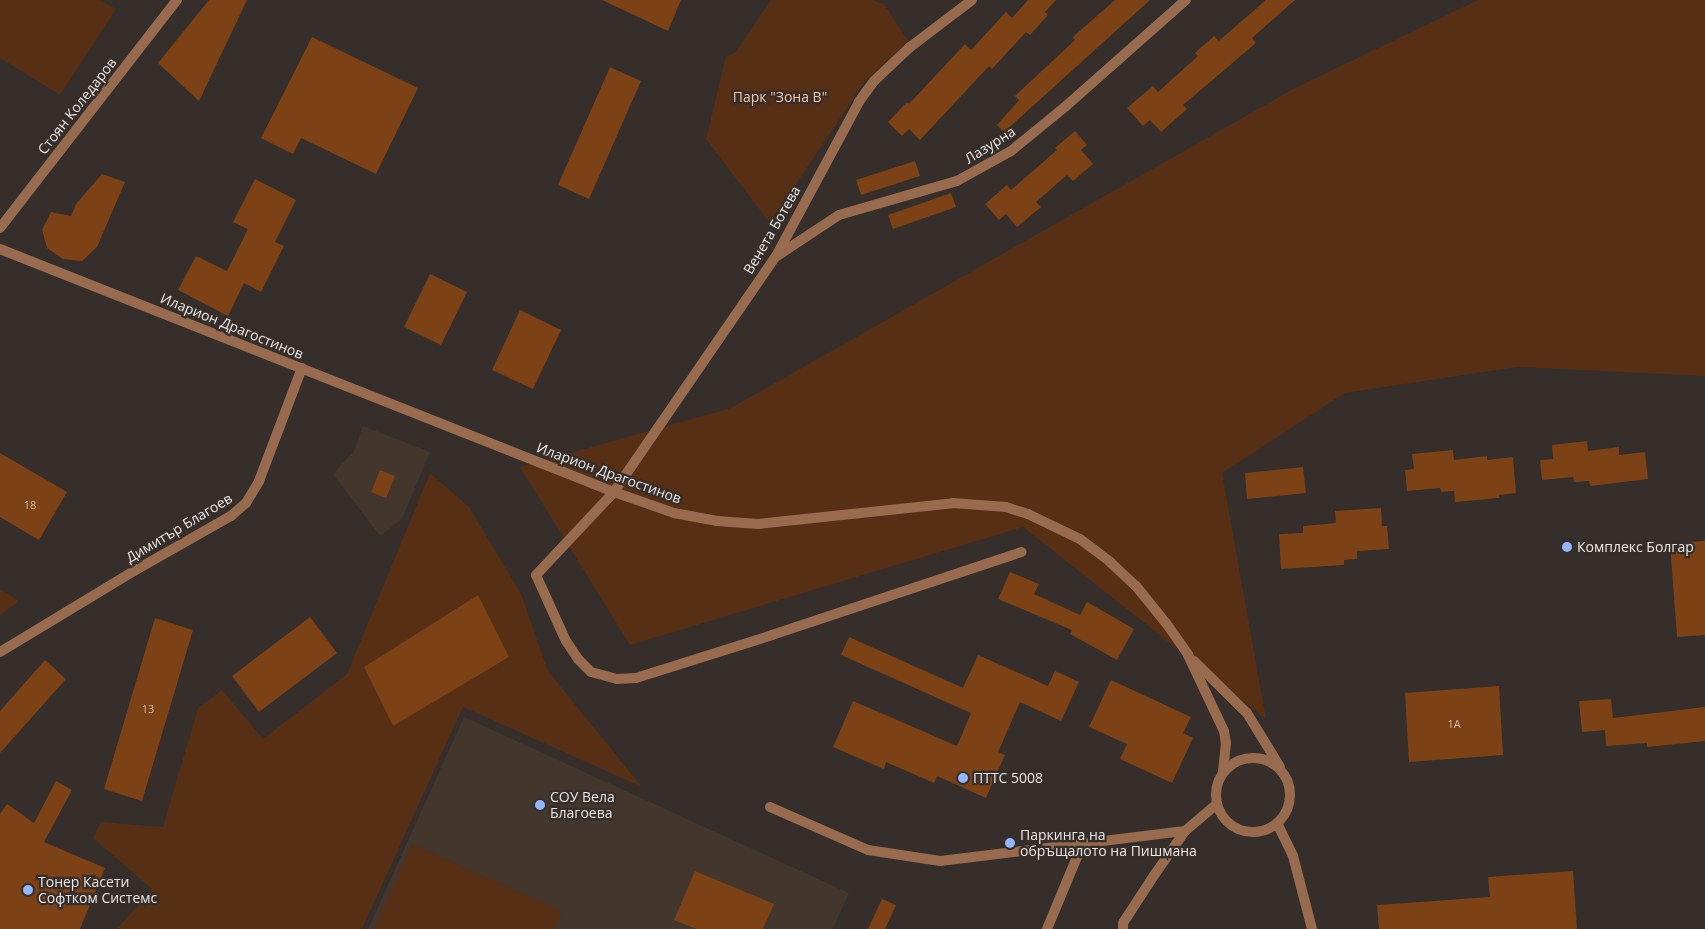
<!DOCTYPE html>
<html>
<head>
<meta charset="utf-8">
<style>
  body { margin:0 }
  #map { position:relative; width:1705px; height:929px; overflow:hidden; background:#362e2a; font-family:"Open Sans",sans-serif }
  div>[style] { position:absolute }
  .built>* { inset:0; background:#43362d }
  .green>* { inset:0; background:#562f14 }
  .building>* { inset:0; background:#7c4115 }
  .minor>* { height:10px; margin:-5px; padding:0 5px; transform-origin:5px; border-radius:5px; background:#986b4e }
  .minor>.ring { margin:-5px; padding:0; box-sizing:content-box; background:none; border:10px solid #986b4e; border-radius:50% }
  .dots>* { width:14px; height:14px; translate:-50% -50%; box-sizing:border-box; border:2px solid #362e2a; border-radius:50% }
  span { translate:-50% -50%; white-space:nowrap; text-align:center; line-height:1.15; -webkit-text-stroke:4.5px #362e2a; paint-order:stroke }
  .number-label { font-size:11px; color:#d1beb1 }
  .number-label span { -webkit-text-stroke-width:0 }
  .park-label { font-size:14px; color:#fac3a2 }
  .street-label { font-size:14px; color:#ede8e5 }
  .poi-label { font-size:14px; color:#ede8e5 }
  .left { translate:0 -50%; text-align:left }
</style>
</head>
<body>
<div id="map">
  <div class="built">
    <i style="clip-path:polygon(363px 426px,430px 452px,402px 519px,380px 536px,333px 474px,354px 451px)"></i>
    <i style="clip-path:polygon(464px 717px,849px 893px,833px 929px,368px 929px)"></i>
  </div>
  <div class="green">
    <i style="clip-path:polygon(0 0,100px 0,116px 9px,60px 95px,0 58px)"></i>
    <i style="clip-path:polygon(771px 0,872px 0,884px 4px,908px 41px,865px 81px,770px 223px,706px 139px,726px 56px,735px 53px)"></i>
    <i style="clip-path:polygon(1478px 0,1705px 0,1705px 376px,1517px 367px,1345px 393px,1222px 473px,1266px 719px,1023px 527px,630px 645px,520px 467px,731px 408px,1293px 89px)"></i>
    <i style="clip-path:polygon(430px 473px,469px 507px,521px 594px,548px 671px,642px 787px,463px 707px,362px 929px,117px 929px,152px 889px,93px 838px,101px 822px,163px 827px,198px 708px,222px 690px,263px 739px,347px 674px)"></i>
    <i style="clip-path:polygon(0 589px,19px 601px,0 615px)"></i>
    <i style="clip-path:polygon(412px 844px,562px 911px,554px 929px,374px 929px)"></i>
  </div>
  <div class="building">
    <i style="clip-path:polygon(209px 0,247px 0,199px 101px,158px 63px)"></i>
    <i style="clip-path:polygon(602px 0,681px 0,668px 31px)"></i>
    <i style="clip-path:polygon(1028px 0,1056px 0,1045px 12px,1048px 15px,1030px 35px,1026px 32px,992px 69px,989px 66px,920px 140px,909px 129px,902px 136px,888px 122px,907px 102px,909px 104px,965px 44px,971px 50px,1006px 12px,1012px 18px)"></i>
    <i style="clip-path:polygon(1115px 0,1150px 0,1004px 132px,997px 125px,1019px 100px,1015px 96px,1075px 40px,1073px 37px)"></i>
    <i style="clip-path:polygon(1266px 0,1295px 0,1252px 38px,1256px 43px,1183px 105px,1187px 109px,1161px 132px,1150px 120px,1143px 126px,1127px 108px,1153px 86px,1158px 92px,1198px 56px,1195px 53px,1214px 36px,1219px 41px)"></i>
    <i style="clip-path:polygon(312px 37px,418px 88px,376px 174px,301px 138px,293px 154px,261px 138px)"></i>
    <i style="clip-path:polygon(610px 67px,641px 81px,589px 199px,558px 185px)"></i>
    <i style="clip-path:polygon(1075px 131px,1087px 145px,1081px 150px,1093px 164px,1073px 181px,1067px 175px,1036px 202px,1041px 207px,1017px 227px,1006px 214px,999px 220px,985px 204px,1007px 185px,1011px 190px,1057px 150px,1055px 148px)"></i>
    <i style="clip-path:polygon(915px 161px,920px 176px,861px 195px,856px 180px)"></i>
    <i style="clip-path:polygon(102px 174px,125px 182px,97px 247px,82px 261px,63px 259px,47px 248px,42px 230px,51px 212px,71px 216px,76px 204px)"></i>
    <i style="clip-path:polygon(255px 179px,296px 200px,275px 242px,284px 246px,261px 292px,244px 283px,228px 316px,178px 290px,196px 256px,227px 271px,248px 229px,233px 222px)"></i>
    <i style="clip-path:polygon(951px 193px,956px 207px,893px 229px,888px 215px)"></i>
    <i style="clip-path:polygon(430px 274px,467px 292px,441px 345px,404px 327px)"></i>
    <i style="clip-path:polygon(520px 310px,561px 330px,533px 389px,492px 370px)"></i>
    <i style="clip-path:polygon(1587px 441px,1588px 451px,1619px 447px,1619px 455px,1645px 452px,1648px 479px,1590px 486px,1589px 481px,1574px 482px,1573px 477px,1542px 480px,1540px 460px,1553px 459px,1552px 445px)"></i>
    <i style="clip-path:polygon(1453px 450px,1454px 460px,1487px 456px,1487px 460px,1513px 457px,1516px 493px,1499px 495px,1499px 498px,1455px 502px,1454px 491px,1441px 492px,1440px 488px,1407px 491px,1405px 470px,1414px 469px,1412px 454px)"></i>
    <i style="clip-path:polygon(0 453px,67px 492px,39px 540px,0 517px)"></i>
    <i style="clip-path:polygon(1303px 467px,1306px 493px,1247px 499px,1245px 473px)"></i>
    <i style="clip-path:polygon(380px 470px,395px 476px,386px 498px,371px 492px)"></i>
    <i style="clip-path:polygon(1381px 508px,1382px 526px,1387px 526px,1389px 549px,1357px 551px,1357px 559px,1344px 560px,1344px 565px,1281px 569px,1279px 534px,1303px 533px,1303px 526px,1336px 523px,1335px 511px)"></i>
    <i style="clip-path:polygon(1705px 541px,1705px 635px,1677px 637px,1670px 543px)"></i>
    <i style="clip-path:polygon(1010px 572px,1039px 584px,1034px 594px,1080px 615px,1087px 602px,1134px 629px,1117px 660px,1070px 634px,1072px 630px,998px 599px)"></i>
    <i style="clip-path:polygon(478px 595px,509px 657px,393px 726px,364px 667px)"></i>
    <i style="clip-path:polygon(310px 617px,337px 653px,259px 712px,232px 676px)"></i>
    <i style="clip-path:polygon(155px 618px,193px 630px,142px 801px,104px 789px)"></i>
    <i style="clip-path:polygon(849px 637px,963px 688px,978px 655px,1048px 686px,1055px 671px,1079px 682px,1061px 721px,1020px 702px,998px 752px,1005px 755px,986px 798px,937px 776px,934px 783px,886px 762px,884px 769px,833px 747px,853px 701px,957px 746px,971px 713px,841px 655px)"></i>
    <i style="clip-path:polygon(45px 660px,66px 679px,0 753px,0 711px)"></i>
    <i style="clip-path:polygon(1111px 680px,1191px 717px,1183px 733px,1193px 738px,1172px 783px,1120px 759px,1127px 744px,1089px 727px)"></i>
    <i style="clip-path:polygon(1499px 686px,1503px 755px,1409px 762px,1405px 693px)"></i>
    <i style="clip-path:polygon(1611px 699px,1613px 718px,1705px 707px,1705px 741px,1647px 747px,1647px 743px,1606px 746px,1605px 730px,1582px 732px,1579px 701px)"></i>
    <i style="clip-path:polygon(56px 781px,72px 790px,44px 842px,105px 868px,80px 929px,0 929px,0 814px,7px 804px,34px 823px)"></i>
    <i style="clip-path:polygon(695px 871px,774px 904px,763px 929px,696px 929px,674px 920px)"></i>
    <i style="clip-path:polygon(1573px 871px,1577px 929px,1379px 929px,1377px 905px,1490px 897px,1488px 877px)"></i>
    <i style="clip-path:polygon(882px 899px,896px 905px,885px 929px,868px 929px)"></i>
  </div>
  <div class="minor">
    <i style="left:972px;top:0;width:78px;rotate:142.8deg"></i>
    <i style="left:910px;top:47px;width:50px;rotate:136.6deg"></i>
    <i style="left:874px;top:81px;width:26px;rotate:126deg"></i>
    <i style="left:859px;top:102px;width:175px;rotate:118.3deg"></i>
    <i style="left:776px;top:256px;width:286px;rotate:124.5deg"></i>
    <i style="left:614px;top:492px;width:114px;rotate:133.2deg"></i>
    <i style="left:536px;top:575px;width:72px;rotate:65.6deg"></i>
    <i style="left:566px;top:641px;width:22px;rotate:56deg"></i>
    <i style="left:578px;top:659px;width:18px;rotate:45deg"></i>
    <i style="left:591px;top:672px;width:27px;rotate:15deg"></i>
    <i style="left:617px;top:679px;width:19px;rotate:-3deg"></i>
    <i style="left:636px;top:678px;width:143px;rotate:-17.5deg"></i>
    <i style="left:772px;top:635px;width:263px;rotate:-18.4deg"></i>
    <i style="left:0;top:228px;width:289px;rotate:-52.2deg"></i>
    <i style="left:0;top:249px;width:660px;rotate:21.59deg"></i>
    <i style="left:614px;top:492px;width:64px;rotate:19.3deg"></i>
    <i style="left:674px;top:513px;width:44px;rotate:10.5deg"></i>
    <i style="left:717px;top:521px;width:41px;rotate:4.2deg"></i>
    <i style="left:758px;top:524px;width:196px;rotate:-6.1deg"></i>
    <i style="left:953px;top:503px;width:53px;rotate:4.3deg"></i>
    <i style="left:1006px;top:507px;width:23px;rotate:18deg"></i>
    <i style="left:1028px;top:514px;width:58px;rotate:25.7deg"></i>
    <i style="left:1080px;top:539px;width:38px;rotate:37deg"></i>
    <i style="left:1110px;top:562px;width:35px;rotate:43deg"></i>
    <i style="left:1136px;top:586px;width:48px;rotate:51deg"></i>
    <i style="left:1166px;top:623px;width:39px;rotate:55deg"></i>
    <i style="left:1188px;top:655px;width:84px;rotate:64.7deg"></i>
    <i style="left:1224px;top:731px;width:12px;rotate:81deg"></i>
    <i style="left:1226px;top:743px;width:29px;rotate:96deg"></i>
    <i style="left:777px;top:256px;width:74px;rotate:-33.5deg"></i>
    <i style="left:839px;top:215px;width:123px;rotate:-16.1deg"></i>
    <i style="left:957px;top:181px;width:62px;rotate:-29.1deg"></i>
    <i style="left:1011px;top:151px;width:71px;rotate:-39.3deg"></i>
    <i style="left:1066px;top:106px;width:160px;rotate:-41.5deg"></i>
    <i style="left:0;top:652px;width:157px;rotate:-31.2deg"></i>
    <i style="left:134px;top:571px;width:112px;rotate:-29.6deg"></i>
    <i style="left:231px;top:516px;width:20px;rotate:-41deg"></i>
    <i style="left:246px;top:503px;width:26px;rotate:-59deg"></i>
    <i style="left:259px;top:481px;width:121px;rotate:-69.2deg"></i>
    <i style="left:1194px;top:661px;width:74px;rotate:44.5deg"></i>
    <i style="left:1247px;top:713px;width:63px;rotate:58.6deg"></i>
    <i class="ring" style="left:1216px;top:758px;width:64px;height:64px"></i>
    <i style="left:770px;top:807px;width:107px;rotate:23.7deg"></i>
    <i style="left:868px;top:850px;width:73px;rotate:8.7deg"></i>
    <i style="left:940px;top:861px;width:247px;rotate:-7deg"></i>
    <i style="left:1185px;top:831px;width:42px;rotate:-40.2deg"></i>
    <i style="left:1277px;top:823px;width:37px;rotate:64deg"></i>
    <i style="left:1293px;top:856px;width:75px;rotate:75.4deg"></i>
    <i style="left:1047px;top:929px;width:91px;rotate:-67.4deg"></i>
    <i style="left:1123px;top:929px;width:6px;rotate:-90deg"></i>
    <i style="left:1123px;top:923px;width:59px;rotate:-56.9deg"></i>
    <i style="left:1155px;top:874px;width:52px;rotate:-55.1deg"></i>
  </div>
  <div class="dots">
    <i style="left:1567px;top:547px;background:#93b7fd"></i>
    <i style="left:963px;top:778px;background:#93b7fd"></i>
    <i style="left:540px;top:805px;background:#93b7fd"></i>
    <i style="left:1010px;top:843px;background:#93b7fd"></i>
    <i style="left:28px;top:890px;background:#93b7fd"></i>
  </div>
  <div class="number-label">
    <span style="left:30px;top:505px">18</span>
    <span style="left:148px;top:709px">13</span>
    <span style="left:1454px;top:724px">1А</span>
  </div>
  <div class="park-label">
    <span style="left:780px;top:97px">Парк "Зона В"</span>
  </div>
  <div class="street-label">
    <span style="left:77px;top:106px;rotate:-52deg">Стоян Коледаров</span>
    <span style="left:990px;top:145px;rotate:-32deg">Лазурна</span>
    <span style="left:772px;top:230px;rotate:-60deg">Венета Ботева</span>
    <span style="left:232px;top:326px;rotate:22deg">Иларион Драгостинов</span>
    <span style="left:609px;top:473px;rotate:20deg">Иларион Драгостинов</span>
    <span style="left:179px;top:528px;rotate:-31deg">Димитър Благоев</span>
  </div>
  <div class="poi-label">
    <span class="left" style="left:1577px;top:547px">Комплекс Болгар</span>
    <span class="left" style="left:973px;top:778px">ПТТС 5008</span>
    <span class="left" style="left:550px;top:805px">СОУ Вела<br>Благоева</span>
    <span class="left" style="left:1020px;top:843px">Паркинга на<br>обръщалото на Пишмана</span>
    <span class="left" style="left:38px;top:890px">Тонер Касети<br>Софтком Системс</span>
  </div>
</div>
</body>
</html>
